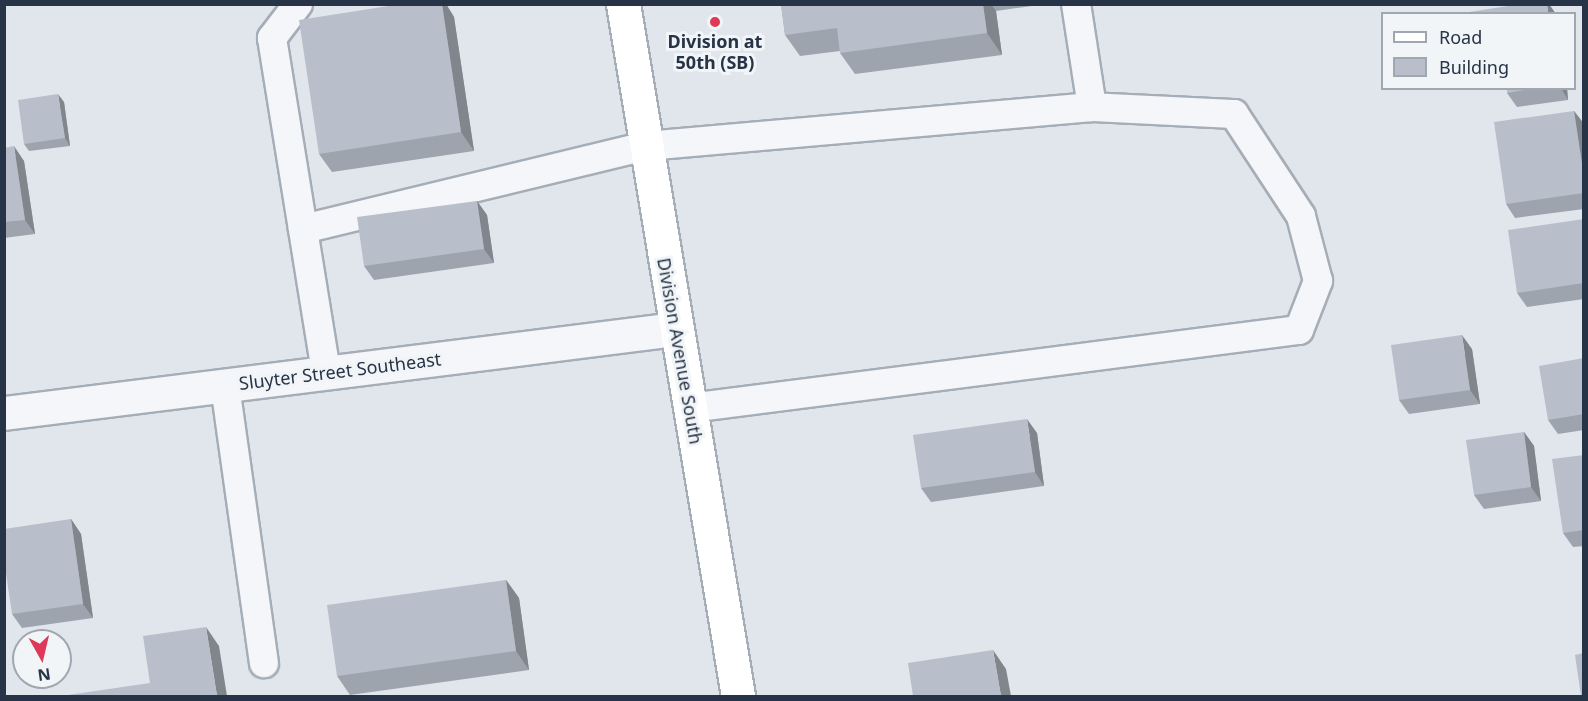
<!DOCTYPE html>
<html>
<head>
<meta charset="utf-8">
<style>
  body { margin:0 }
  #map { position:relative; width:1588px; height:701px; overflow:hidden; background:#e1e6ec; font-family:"Noto Sans",sans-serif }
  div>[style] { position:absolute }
  .roads { filter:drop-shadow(2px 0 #a5adb7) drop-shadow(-2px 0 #a5adb7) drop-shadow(0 2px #a5adb7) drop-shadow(0 -2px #a5adb7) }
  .lane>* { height:28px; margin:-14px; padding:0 14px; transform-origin:14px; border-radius:14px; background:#f5f6f9 }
  .street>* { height:33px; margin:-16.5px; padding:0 16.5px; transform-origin:16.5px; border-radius:16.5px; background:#f5f6f9 }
  .primary>* { height:33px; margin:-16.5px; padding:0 16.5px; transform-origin:16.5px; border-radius:16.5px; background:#fff }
  .wall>* { inset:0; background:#9ea4ae }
  .shaded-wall>* { inset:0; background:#81868d }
  .building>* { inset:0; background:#b8bfca }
  .dots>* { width:16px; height:16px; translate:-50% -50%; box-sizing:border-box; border:3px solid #f1f5f8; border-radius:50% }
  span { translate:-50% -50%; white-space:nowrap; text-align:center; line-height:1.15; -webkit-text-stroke:6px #f1f5f8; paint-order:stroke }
  .poi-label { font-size:18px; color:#273346; font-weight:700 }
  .street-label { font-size:18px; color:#273346 }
  .frame { position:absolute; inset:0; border:6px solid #273346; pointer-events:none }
  .legend { position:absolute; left:1381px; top:12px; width:195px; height:78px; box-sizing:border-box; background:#f1f5f8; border:2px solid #a0a7b1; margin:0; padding:8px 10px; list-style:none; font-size:18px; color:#273346 }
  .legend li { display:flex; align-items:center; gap:12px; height:30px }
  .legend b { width:30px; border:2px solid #a0a7b1 }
  .north { position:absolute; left:12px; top:629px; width:60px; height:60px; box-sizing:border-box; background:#f1f5f8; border:2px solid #a0a7b1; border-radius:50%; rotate:172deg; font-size:16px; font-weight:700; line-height:24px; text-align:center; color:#273346 }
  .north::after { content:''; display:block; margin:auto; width:21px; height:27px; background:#de3958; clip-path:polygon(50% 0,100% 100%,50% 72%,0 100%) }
</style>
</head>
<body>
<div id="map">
  <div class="roads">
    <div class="lane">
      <i style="left:298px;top:4px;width:43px;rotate:127.4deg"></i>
      <i style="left:272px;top:38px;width:339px;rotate:80.8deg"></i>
      <i style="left:303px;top:229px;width:353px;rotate:-13.6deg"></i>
      <i style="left:646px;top:146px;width:448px;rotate:-5deg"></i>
      <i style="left:225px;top:386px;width:280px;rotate:82deg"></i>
      <i style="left:690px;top:408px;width:614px;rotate:-7.3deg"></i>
      <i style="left:1299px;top:330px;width:53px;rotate:-68.8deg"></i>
      <i style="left:1318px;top:281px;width:67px;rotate:-104.7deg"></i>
      <i style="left:1301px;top:216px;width:122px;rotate:-123.3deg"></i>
      <i style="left:1234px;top:114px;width:142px;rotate:-177.2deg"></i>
      <i style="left:1092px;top:107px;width:104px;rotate:-98.8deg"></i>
    </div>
    <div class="street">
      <i style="left:4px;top:413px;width:677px;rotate:-7.13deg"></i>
    </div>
    <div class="primary">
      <i style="left:623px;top:4px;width:701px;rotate:80.56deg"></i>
    </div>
  </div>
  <div class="wall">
    <i style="clip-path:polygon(401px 4px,446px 4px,454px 17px,474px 151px,332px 172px,319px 154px)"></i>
    <i style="clip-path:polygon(781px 4px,1045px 4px,996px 11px,1002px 55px,855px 74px,840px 53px,840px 51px,800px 56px,785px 35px)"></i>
    <i style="clip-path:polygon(1507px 88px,1567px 88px,1568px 100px,1517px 107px,1507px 93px)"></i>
    <i style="clip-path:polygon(64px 102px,70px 146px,29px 151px,24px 144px)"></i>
    <i style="clip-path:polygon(1574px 111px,1584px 124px,1584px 209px,1515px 218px,1506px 204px)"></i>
    <i style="clip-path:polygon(4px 148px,24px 161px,35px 234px,4px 238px)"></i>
    <i style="clip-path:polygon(477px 201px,487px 215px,494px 263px,374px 280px,364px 266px)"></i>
    <i style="clip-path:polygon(1584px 219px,1584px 299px,1527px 307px,1517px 293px)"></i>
    <i style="clip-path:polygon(1472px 349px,1480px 404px,1409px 414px,1399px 400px)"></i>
    <i style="clip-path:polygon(1584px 358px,1584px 430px,1558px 434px,1548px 420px)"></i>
    <i style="clip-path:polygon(1524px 432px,1534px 446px,1541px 501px,1484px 509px,1474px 495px)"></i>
    <i style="clip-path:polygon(1037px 433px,1044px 486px,931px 502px,921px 488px)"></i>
    <i style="clip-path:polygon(1584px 455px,1584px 546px,1573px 547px,1563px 533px)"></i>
    <i style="clip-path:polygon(71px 519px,81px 534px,93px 618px,22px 628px,12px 614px)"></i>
    <i style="clip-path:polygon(506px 580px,519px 598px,529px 670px,350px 695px,337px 676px)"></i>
  </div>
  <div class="shaded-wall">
    <i style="clip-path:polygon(442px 4px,446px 4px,454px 17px,474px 151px,461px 132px)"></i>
    <i style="clip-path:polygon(983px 4px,991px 4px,996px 11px,1002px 55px,987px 33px)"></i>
    <i style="clip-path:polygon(1547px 4px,1549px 4px,1556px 14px,1548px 14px)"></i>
    <i style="clip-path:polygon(1561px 88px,1567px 88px,1568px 100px)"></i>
    <i style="clip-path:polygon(58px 94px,64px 102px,70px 146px,65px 138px)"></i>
    <i style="clip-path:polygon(1574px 111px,1584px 124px,1584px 177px)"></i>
    <i style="clip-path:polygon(14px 146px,24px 161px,35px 234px,25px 220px)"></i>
    <i style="clip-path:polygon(477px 201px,487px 215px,494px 263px,484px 249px)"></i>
    <i style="clip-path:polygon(1462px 335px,1472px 349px,1480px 404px,1470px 390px)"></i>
    <i style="clip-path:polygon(1027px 419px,1037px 433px,1044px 486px,1035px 472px)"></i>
    <i style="clip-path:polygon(1524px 432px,1534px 446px,1541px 501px,1531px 487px)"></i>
    <i style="clip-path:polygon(71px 519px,81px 534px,93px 618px,83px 604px)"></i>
    <i style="clip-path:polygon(506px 580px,519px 598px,529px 670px,516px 651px)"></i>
    <i style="clip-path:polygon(206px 627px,219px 646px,227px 696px,217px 696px)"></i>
    <i style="clip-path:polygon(993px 650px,1006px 669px,1011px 696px,1001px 696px)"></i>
  </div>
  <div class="building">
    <i style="clip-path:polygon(401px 4px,442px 4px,461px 132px,319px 154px,299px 20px)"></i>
    <i style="clip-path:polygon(781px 4px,983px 4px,987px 33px,840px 53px,837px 28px,785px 35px)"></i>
    <i style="clip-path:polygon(1521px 4px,1547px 4px,1548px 14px,1469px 14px,1469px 12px)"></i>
    <i style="clip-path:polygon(1507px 88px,1537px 88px,1507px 93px)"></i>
    <i style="clip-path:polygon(58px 94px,65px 138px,24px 144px,18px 100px)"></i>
    <i style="clip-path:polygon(1574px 111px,1584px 177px,1584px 193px,1506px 204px,1494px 122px)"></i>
    <i style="clip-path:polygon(14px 146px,25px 220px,4px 222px,4px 148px)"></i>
    <i style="clip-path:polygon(477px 201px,484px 249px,364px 266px,357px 217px)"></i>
    <i style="clip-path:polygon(1584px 219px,1584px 283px,1517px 293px,1508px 230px)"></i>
    <i style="clip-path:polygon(1462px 335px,1470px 390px,1399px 400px,1391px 345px)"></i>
    <i style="clip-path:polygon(1584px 358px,1584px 414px,1548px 420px,1539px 366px)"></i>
    <i style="clip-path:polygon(1027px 419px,1035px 472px,921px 488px,913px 435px)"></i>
    <i style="clip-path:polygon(1524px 432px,1531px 487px,1474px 495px,1466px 440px)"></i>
    <i style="clip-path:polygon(1584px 455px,1584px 530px,1563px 533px,1552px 459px)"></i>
    <i style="clip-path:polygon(71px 519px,83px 604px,12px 614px,4px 560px,4px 529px)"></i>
    <i style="clip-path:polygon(506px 580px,516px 651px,337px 676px,327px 605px)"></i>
    <i style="clip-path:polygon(206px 627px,217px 696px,68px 696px,68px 695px,150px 683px,143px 636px)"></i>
    <i style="clip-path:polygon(993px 650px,1001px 696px,913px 696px,908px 663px)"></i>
    <i style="clip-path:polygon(1584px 653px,1584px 696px,1581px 696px,1575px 655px)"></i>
  </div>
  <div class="dots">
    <i style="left:715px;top:22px;background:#de3958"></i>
  </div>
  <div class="poi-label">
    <span style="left:715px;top:52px">Division at<br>50th (SB)</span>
  </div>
  <div class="street-label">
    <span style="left:680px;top:351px;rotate:80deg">Division Avenue South</span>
    <span style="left:340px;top:371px;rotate:-7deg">Sluyter Street Southeast</span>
  </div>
  <div class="frame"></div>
  <ul class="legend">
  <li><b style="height:8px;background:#fff"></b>Road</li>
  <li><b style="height:16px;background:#b8bfca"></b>Building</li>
  </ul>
  <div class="north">N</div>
</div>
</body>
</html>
